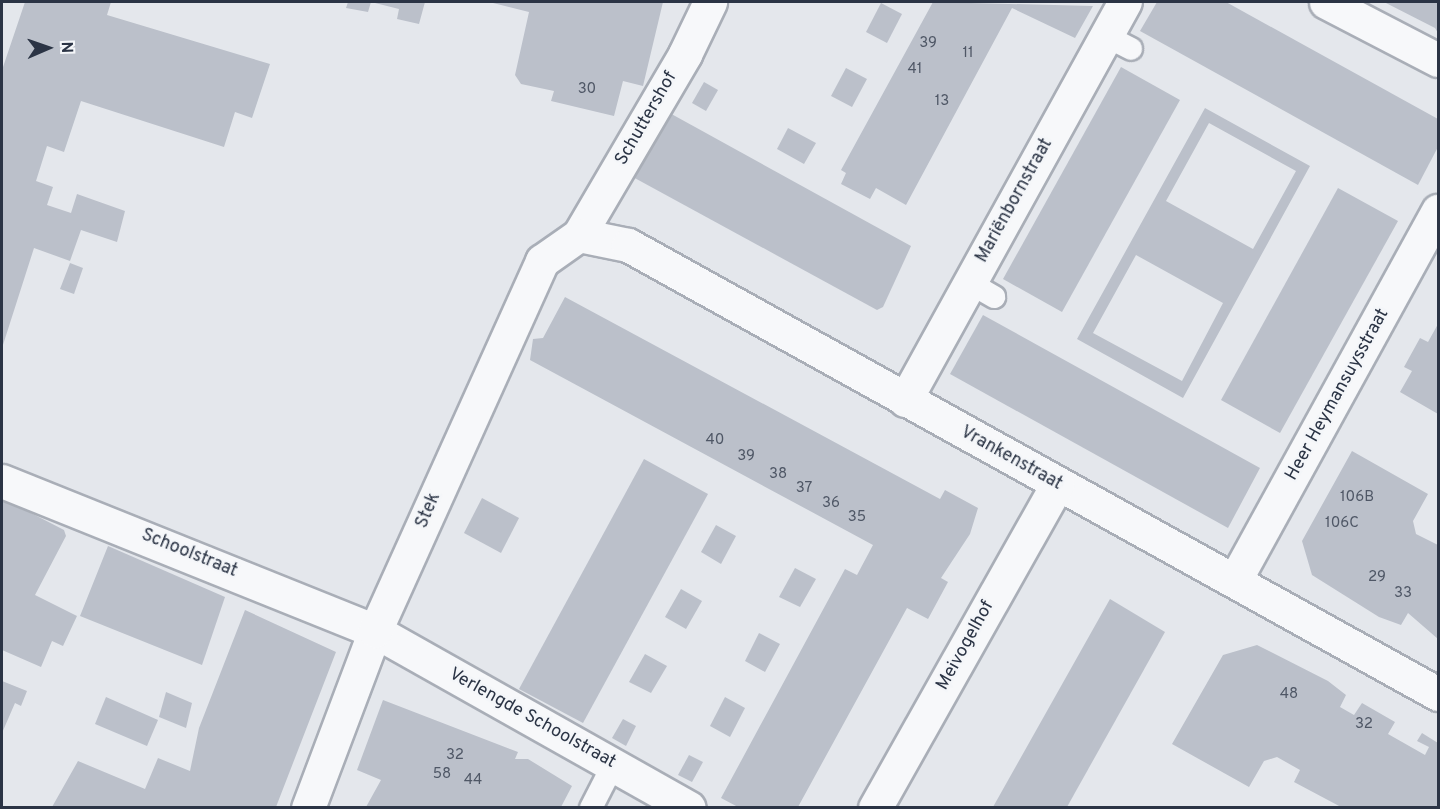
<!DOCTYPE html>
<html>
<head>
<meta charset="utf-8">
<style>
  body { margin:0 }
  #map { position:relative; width:1440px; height:809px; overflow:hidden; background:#e4e7ec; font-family:Overpass,sans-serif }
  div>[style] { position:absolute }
  .building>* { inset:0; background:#bbc0ca }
  .roads { filter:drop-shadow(2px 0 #a9aeb7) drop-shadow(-2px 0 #a9aeb7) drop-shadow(0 2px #a9aeb7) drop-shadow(0 -2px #a9aeb7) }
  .service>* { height:22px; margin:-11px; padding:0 11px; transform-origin:11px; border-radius:11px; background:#f7f8fa }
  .pedestrian>* { height:33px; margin:-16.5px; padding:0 16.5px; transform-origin:16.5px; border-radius:16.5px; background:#f7f8fa }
  .minor>* { height:33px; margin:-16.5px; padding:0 16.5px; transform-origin:16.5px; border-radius:16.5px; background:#f7f8fa }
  span { translate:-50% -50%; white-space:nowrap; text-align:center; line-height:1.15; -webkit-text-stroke:4.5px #f4f6f9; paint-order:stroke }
  .number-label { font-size:15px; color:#4f5766 }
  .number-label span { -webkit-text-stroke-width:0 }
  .street-label { font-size:18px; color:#2b3445 }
  .frame { position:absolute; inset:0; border:3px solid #2b3445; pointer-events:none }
  .north { position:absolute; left:18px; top:18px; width:60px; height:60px; -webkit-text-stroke:4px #f4f6f9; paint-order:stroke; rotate:88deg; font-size:16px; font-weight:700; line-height:24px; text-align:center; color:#2b3445 }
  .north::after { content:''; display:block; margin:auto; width:21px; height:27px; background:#2b3445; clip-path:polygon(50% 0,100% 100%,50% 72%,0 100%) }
</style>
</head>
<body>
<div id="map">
  <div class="building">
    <i style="clip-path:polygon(25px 2px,111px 2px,107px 15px,270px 64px,252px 118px,235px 112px,224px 147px,81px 101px,64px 152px,47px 146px,36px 181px,53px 187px,47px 205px,71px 213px,77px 194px,125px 211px,117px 242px,81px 230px,70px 261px,34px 248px,2px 348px,2px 70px)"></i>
    <i style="clip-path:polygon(348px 2px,425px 2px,419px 24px,397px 19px,399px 9px,371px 2px,368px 12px,346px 8px)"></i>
    <i style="clip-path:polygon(489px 2px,663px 2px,643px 86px,623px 81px,614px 116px,551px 101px,554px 91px,521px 84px,515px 75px,529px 12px)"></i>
    <i style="clip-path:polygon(933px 2px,1093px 6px,1075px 38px,1012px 8px,906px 205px,876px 188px,870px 199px,841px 184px,846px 173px,841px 170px)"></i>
    <i style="clip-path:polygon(1157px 2px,1226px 2px,1438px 119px,1438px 147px,1418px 185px,1140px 31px)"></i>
    <i style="clip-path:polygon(1384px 2px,1438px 2px,1438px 33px,1435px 28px)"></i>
    <i style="clip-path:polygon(881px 3px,902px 14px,887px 43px,866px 32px)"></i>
    <i style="clip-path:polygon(1121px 67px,1180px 100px,1062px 312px,1003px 279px)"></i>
    <i style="clip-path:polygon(846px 68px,867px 79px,852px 107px,831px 96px)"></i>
    <i style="clip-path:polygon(704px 82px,718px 90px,706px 111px,692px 103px)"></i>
    <i style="clip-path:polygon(evenodd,1205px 108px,1310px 166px,1183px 398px,1077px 339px,1205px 108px,1209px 123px,1296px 171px,1253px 249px,1166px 201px,1209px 123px,1205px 108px,1136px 255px,1223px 303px,1182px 381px,1093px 333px,1136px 255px)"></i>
    <i style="clip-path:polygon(666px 111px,911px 246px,883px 307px,877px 310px,631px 176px)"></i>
    <i style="clip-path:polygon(788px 128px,816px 143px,804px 164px,777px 149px)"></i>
    <i style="clip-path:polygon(1338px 188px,1398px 221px,1280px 433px,1221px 400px)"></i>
    <i style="clip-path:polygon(70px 263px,83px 268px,74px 294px,60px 289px)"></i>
    <i style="clip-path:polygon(565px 297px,940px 499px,945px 490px,978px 508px,970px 534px,941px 578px,948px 582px,928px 619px,907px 608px,798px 807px,738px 807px,721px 798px,845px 569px,857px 575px,873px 545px,530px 360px,533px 339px,543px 338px)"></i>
    <i style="clip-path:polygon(983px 315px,1260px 468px,1228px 528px,950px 374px)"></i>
    <i style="clip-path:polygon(1438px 324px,1438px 414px,1400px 392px,1412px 371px,1404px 367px,1420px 338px,1428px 342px)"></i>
    <i style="clip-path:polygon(1352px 451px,1428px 494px,1413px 521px,1416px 534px,1438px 545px,1438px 639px,1408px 613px,1401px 625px,1379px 617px,1312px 575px,1302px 541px)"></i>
    <i style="clip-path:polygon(644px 459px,708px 494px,583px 723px,519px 689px)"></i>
    <i style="clip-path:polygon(2px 498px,64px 530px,66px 536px,35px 595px,77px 616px,63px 646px,52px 641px,41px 667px,2px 650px)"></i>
    <i style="clip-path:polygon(482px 498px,519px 518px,501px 553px,464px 533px)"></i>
    <i style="clip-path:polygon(716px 525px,736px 536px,721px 564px,701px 552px)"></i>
    <i style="clip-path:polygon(108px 546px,225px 597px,202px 665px,80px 616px)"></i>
    <i style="clip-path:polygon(795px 568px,816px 579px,800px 607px,779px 597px)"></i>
    <i style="clip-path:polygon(681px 589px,702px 601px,686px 629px,665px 617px)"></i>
    <i style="clip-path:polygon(1110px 599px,1165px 632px,1067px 807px,993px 807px)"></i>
    <i style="clip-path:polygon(245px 610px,336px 652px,276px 807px,52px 807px,78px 761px,145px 789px,158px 758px,190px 771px,199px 728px)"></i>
    <i style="clip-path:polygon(759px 633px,780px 644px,765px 672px,745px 661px)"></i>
    <i style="clip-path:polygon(1257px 645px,1328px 681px,1346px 695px,1340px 707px,1354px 715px,1362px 703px,1395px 722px,1388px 734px,1425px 755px,1429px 747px,1417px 741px,1422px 733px,1438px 743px,1438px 807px,1341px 807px,1294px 782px,1300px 770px,1277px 757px,1264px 761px,1249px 787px,1172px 744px,1223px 655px)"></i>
    <i style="clip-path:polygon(645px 654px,667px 666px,651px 693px,629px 682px)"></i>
    <i style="clip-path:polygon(2px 681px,27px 691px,21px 706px,15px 703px,2px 733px)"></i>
    <i style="clip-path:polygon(166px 692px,192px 703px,186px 728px,159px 717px)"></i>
    <i style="clip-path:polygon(106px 697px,158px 720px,147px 746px,95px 724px)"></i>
    <i style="clip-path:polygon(725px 697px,745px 708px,730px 737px,710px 726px)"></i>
    <i style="clip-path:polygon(383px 700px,518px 752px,515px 759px,528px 759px,572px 786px,561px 807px,366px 807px,381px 780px,357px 770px)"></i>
    <i style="clip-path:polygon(623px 719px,636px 726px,626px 746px,612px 738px)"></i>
    <i style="clip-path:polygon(689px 755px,703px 762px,692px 782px,678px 775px)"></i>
  </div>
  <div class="roads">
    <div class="service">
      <i style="left:1106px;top:36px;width:28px;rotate:27deg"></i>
      <i style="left:970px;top:283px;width:28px;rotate:30deg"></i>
      <i style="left:591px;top:808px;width:48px;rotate:-62.9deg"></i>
    </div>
    <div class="pedestrian">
      <i style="left:579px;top:235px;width:210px;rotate:-59.6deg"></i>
    </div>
    <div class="minor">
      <i style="left:1326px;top:2px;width:126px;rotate:27.4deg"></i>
      <i style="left:685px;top:54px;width:58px;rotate:-64.3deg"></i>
      <i style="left:905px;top:400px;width:455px;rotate:-61.1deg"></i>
      <i style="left:2px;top:481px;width:402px;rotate:21.9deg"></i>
      <i style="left:375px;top:631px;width:360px;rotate:29.4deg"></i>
      <i style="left:1236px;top:578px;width:419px;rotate:-61.2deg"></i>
      <i style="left:308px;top:808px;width:189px;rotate:-69.3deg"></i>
      <i style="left:375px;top:631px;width:406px;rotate:-65.7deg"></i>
      <i style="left:542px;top:261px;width:45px;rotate:-35.1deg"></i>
      <i style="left:579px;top:235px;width:50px;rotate:11.5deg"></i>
      <i style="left:628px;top:245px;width:926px;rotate:29deg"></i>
      <i style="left:875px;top:808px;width:371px;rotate:-60.6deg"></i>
    </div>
  </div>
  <div class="number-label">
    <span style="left:928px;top:44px">39</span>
    <span style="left:968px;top:54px">11</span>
    <span style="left:915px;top:70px">41</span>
    <span style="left:587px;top:90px">30</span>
    <span style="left:942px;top:102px">13</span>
    <span style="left:715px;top:441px">40</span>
    <span style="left:746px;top:457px">39</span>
    <span style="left:778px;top:475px">38</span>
    <span style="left:804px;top:489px">37</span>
    <span style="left:1357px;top:498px">106B</span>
    <span style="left:831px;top:504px">36</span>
    <span style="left:857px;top:518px">35</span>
    <span style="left:1342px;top:524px">106C</span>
    <span style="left:1377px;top:578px">29</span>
    <span style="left:1403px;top:594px">33</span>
    <span style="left:1289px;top:695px">48</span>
    <span style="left:1364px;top:725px">32</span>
    <span style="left:455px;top:756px">32</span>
    <span style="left:442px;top:775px">58</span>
    <span style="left:473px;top:781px">44</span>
  </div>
  <div class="street-label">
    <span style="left:647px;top:119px;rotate:-60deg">Schuttershof</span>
    <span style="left:1015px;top:201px;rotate:-61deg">Mariënbornstraat</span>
    <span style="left:1338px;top:395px;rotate:-61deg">Heer Heymansuysstraat</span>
    <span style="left:1011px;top:459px;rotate:29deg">Vrankenstraat</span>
    <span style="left:429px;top:511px;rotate:-67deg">Stek</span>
    <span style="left:189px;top:554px;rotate:22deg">Schoolstraat</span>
    <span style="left:966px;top:646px;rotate:-61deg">Meivogelhof</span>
    <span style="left:532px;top:719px;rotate:29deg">Verlengde Schoolstraat</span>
  </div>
  <div class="frame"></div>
  <div class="north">N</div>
</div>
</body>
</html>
